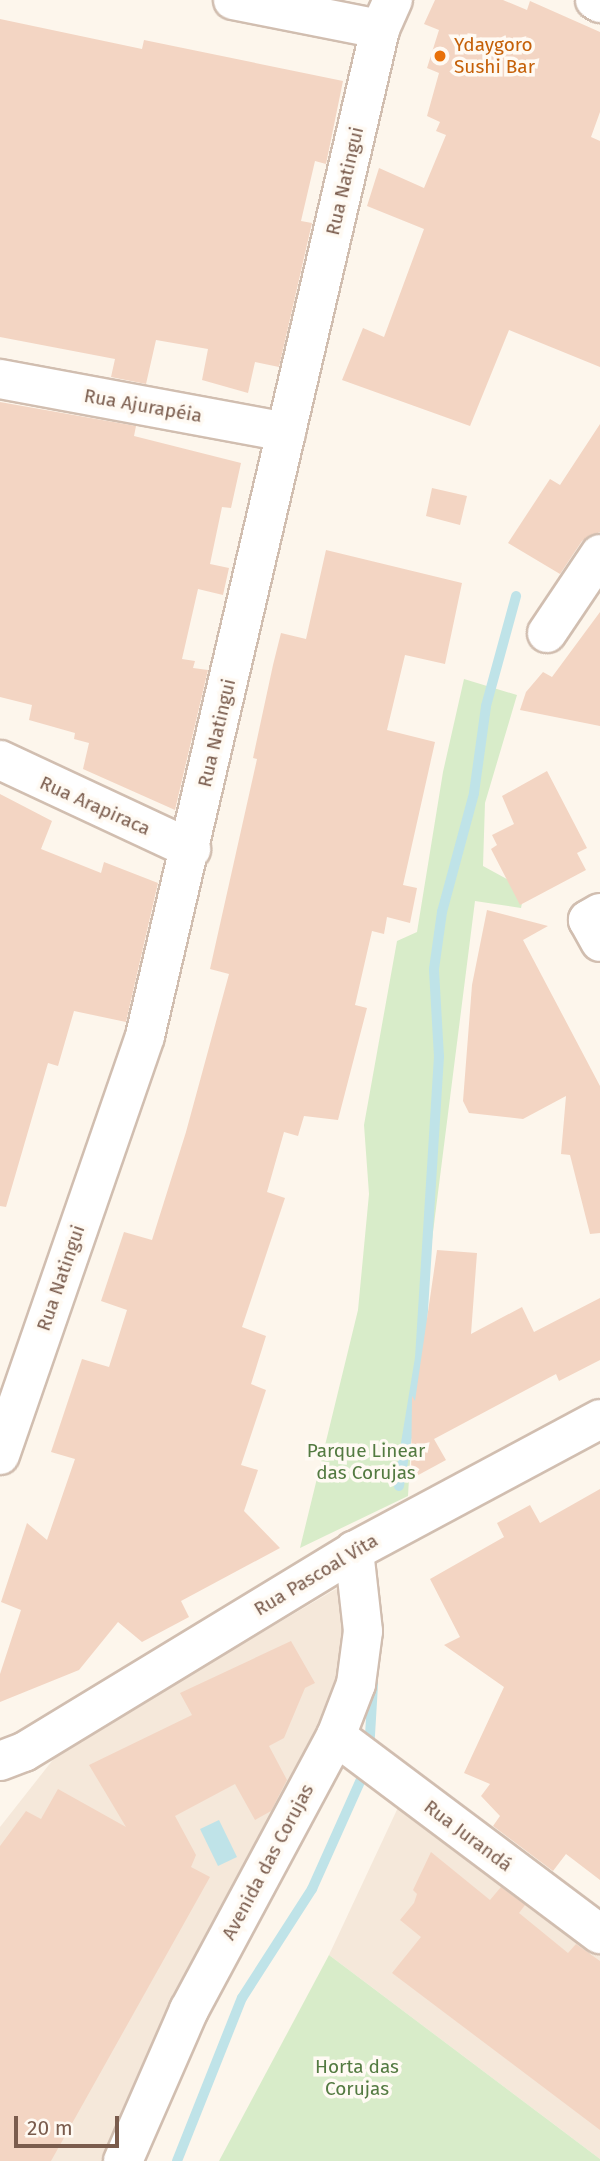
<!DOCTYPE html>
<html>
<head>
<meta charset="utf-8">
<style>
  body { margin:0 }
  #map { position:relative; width:600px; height:2161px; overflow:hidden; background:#fdf6ec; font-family:"Fira Sans",sans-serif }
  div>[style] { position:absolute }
  .residential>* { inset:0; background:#f5e8da }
  .green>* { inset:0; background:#d8ecc9 }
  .water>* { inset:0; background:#bfe3e8 }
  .stream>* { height:10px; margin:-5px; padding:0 5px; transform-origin:5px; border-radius:5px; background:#bfe3e8 }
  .building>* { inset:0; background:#f3d5c3 }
  .roads { filter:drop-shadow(2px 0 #d1beb0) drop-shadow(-2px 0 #d1beb0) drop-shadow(0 2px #d1beb0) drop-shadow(0 -2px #d1beb0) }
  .minor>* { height:38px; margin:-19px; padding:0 19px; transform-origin:19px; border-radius:19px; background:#fff }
  .tertiary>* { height:38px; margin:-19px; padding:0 19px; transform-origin:19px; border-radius:19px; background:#fff }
  .dots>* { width:19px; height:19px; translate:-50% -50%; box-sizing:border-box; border:4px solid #fffaf3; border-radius:50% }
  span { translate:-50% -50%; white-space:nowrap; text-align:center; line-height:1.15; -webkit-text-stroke:7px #fffaf3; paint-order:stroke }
  .food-label { font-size:19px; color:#c56008 }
  .left { translate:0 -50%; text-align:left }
  .street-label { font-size:19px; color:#7a5c4d }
  .park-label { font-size:19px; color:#537a41 }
  .scale { position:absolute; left:14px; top:2116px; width:105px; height:32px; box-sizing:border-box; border:4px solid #7a5c4d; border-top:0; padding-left:9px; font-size:21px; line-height:24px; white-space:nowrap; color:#7a5c4d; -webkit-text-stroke:5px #fffaf3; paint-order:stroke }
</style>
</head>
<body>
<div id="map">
  <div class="residential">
    <i style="clip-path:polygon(346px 1583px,342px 1696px,112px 2161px,0 2161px,0 1827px,59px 1752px)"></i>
    <i style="clip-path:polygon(402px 1799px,600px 1951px,600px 2159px,329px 1955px)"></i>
  </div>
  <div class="green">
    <i style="clip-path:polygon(464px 679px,517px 695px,485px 803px,483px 866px,525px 889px,521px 908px,475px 901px,415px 1374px,408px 1496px,300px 1548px,358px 1310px,369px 1194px,364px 1125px,397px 941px,417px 932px,443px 772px)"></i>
    <i style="clip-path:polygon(329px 1955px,600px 2159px,600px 2161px,219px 2161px)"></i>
  </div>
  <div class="water">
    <i style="clip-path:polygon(219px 1820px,237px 1857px,218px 1866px,200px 1829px)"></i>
  </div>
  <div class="stream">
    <i style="left:399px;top:1486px;width:130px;rotate:-80.7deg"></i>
    <i style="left:420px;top:1358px;width:302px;rotate:-86.4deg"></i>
    <i style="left:439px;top:1057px;width:88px;rotate:-93.3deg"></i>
    <i style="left:434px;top:969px;width:58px;rotate:-82deg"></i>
    <i style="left:442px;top:912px;width:123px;rotate:-74.9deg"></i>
    <i style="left:474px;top:793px;width:88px;rotate:-82.1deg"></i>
    <i style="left:486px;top:706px;width:114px;rotate:-74.7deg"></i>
    <i style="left:369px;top:1752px;width:68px;rotate:-86.6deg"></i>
    <i style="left:177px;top:2161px;width:175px;rotate:-68.3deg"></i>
    <i style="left:242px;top:1998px;width:130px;rotate:-57.3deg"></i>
    <i style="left:312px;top:1889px;width:133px;rotate:-65.9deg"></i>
  </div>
  <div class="building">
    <i style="clip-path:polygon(435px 0,503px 0,527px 10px,530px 1px,600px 32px,600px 112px,591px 137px,600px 141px,600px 367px,509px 330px,470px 426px,342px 380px,363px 328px,384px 337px,424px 229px,367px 206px,379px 168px,424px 188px,446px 135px,436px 131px,440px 122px,427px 116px,439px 73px,427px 68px,439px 30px,424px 24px)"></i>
    <i style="clip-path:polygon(0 19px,142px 49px,144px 40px,343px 81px,326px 164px,315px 161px,301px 221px,312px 223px,279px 367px,255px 362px,248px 393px,202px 380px,208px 349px,156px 340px,146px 384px,111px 377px,115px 359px,0 337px)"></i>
    <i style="clip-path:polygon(0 402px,136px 426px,134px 436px,241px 463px,231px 508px,222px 507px,210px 564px,229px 568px,223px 595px,198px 589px,182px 659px,195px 661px,193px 668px,208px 670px,175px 810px,83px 769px,89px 743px,74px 739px,75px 733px,29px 720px,32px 705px,0 697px)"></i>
    <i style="clip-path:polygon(600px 424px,600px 532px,582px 541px,560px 574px,508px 543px,550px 479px,560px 485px)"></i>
    <i style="clip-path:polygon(432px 488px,467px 496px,460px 525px,426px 516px)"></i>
    <i style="clip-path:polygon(326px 550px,462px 583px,445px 664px,405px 655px,387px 730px,435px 742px,403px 885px,417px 888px,410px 923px,387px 917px,384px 934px,372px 931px,355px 1005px,367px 1008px,338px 1120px,304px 1116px,298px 1136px,284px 1132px,267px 1192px,285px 1198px,242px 1327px,266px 1336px,251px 1384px,266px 1390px,241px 1465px,258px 1470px,244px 1511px,280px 1548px,181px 1601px,189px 1617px,142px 1642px,118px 1622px,79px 1670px,0 1702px,0 1674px,21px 1610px,1px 1602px,27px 1523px,47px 1540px,75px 1459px,51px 1452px,82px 1359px,109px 1367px,127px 1310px,101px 1301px,124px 1232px,152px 1240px,186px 1132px,229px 974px,210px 969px,257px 759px,253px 758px,273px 665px,281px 633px,306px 639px)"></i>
    <i style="clip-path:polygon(600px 612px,600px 726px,520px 710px,526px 692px,543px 672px,552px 677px)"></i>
    <i style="clip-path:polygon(547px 771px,587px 848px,577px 853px,586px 870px,520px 905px,491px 849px,497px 845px,492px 835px,514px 824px,502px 796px)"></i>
    <i style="clip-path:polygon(0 794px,52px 821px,41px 849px,101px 873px,104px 862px,158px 883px,126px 1022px,74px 1011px,58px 1066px,48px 1063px,6px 1207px,0 1206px)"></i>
    <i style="clip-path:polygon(487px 910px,548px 926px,523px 940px,600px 1086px,600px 1233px,590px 1234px,570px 1155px,561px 1154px,566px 1096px,523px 1119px,469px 1113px,463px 1101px,472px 985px)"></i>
    <i style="clip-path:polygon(437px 1250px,477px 1253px,471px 1334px,522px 1307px,534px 1332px,600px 1298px,600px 1360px,559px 1381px,556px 1374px,434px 1439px,446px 1460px,411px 1479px,412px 1396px,415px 1401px)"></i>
    <i style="clip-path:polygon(600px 1489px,600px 1880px,566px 1854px,553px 1871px,493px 1826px,500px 1816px,481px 1796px,490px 1784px,464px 1773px,504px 1687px,444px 1645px,460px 1637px,430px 1579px,504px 1537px,497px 1523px,530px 1505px,540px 1523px)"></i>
    <i style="clip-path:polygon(291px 1641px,315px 1683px,305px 1688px,284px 1738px,269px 1746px,287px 1780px,271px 1811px,255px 1820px,235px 1784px,175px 1816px,196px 1855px,191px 1867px,210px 1877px,51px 2161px,0 2161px,0 1846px,26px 1811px,41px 1819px,58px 1789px,126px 1827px,89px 1765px,192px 1715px,180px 1693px)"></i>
    <i style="clip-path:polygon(431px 1852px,490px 1900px,501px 1887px,525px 1905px,519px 1913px,568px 1953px,576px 1944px,600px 1961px,600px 2130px,392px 1973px,421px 1937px,400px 1920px,414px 1903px,417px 1894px,413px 1890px)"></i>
  </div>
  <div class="roads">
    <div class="minor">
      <i style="left:233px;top:0;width:150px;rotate:11.2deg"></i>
      <i style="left:595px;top:0;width:6px;rotate:31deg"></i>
      <i style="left:0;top:379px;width:291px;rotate:10.5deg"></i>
      <i style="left:547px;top:633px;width:95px;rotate:-56.1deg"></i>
      <i style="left:0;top:760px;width:211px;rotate:25deg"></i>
      <i style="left:600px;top:913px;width:14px;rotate:150deg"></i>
      <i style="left:588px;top:920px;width:25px;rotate:61deg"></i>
      <i style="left:336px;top:1736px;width:330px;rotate:36.9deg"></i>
      <i style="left:0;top:1761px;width:26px;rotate:-21deg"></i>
      <i style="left:24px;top:1752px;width:386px;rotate:-31.3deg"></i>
      <i style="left:354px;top:1551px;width:279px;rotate:-28.2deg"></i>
      <i style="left:123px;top:2161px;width:165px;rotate:-66.4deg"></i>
      <i style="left:189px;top:2010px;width:311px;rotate:-61.8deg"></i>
      <i style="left:336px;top:1736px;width:56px;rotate:-69deg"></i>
      <i style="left:356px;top:1684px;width:53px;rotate:-82.5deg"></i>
      <i style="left:363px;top:1631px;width:81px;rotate:-96.4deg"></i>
    </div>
    <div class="tertiary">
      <i style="left:0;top:1455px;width:443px;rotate:-70.9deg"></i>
      <i style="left:145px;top:1036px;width:1034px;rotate:-76.86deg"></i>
      <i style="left:380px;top:29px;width:32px;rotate:-66deg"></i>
    </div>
  </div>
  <div class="dots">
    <i style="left:440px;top:56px;background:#e8710a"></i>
  </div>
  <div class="food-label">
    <span class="left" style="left:454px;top:56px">Ydaygoro<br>Sushi Bar</span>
  </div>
  <div class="street-label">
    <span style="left:345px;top:181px;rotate:-77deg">Rua Natingui</span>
    <span style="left:143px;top:406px;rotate:10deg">Rua Ajurapéia</span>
    <span style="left:217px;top:733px;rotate:-77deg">Rua Natingui</span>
    <span style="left:95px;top:806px;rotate:24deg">Rua Arapiraca</span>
    <span style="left:61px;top:1278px;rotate:-71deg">Rua Natingui</span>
    <span style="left:316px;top:1575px;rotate:-31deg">Rua Pascoal Vita</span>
    <span style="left:468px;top:1836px;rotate:37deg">Rua Jurandá</span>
    <span style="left:268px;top:1862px;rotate:-62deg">Avenida das Corujas</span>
  </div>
  <div class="park-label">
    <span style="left:366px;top:1462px">Parque Linear<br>das Corujas</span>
    <span style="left:357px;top:2078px">Horta das<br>Corujas</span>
  </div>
  <div class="scale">20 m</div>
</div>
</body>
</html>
